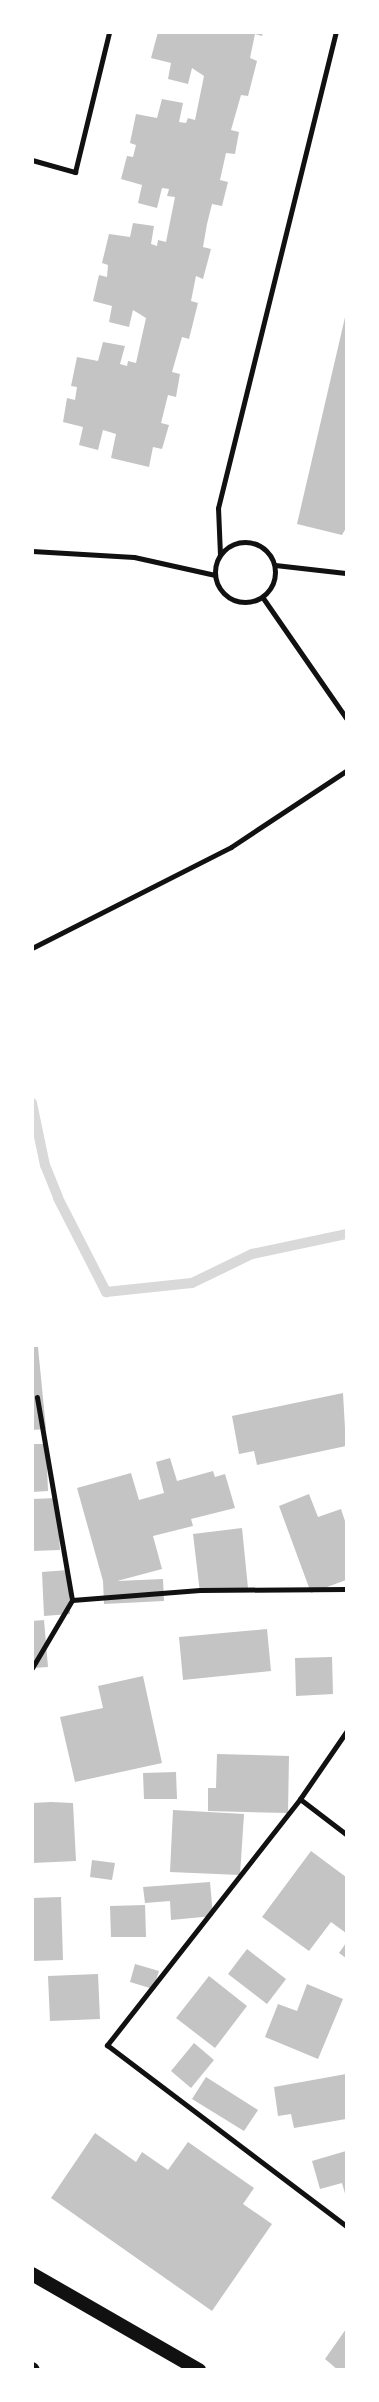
<!DOCTYPE html>
<html>
<head>
<meta charset="utf-8">
<style>
  body { margin:0 }
  #map { position:relative; width:379px; height:2402px; overflow:hidden; background:#fff; font-family:"Golos Text",sans-serif }
  div>[style] { position:absolute }
  .stream>* { height:10px; margin:-5px; padding:0 5px; transform-origin:5px; border-radius:5px; background:#d9d9d9 }
  .building>* { inset:0; background:#c4c4c4 }
  .minor>* { height:5px; margin:-2.5px; padding:0 2.5px; transform-origin:2.5px; border-radius:2.5px; background:#111 }
  .minor>.ring { margin:-2.5px; padding:0; box-sizing:content-box; background:none; border:5px solid #111; border-radius:50% }
  .trunk>* { height:14px; margin:-7px; padding:0 7px; transform-origin:7px; border-radius:7px; background:#111 }
  span { translate:-50% -50%; white-space:nowrap; text-align:center; line-height:1.15; -webkit-text-stroke:4px #fff; paint-order:stroke }
  .frame { position:absolute; inset:0; border:34px solid #fff; pointer-events:none }
</style>
</head>
<body>
<div id="map">
  <div class="stream">
    <i style="left:32px;top:1103px;width:63px;rotate:78.2deg"></i>
    <i style="left:45px;top:1165px;width:35px;rotate:68deg"></i>
    <i style="left:58px;top:1198px;width:106px;rotate:62.9deg"></i>
    <i style="left:106px;top:1292px;width:86px;rotate:-6deg"></i>
    <i style="left:192px;top:1283px;width:67px;rotate:-25.8deg"></i>
    <i style="left:252px;top:1254px;width:96px;rotate:-12deg"></i>
  </div>
  <div class="building">
    <i style="clip-path:polygon(158px 32px,263px 32px,262px 36px,255px 34px,250px 58px,257px 61px,248px 96px,241px 95px,231px 130px,239px 132px,235px 154px,226px 153px,220px 180px,228px 182px,222px 206px,212px 204px,207px 224px,203px 247px,211px 249px,203px 279px,196px 276px,191px 301px,198px 303px,189px 339px,182px 337px,172px 372px,180px 374px,176px 397px,168px 395px,161px 423px,169px 425px,162px 449px,153px 447px,149px 467px,111px 458px,116px 434px,103px 430px,98px 450px,79px 445px,83px 427px,63px 422px,67px 398px,75px 400px,77px 387px,71px 386px,77px 357px,98px 361px,103px 342px,125px 346px,120px 364px,127px 366px,128px 361px,136px 363px,146px 318px,133px 310px,129px 327px,109px 322px,112px 306px,93px 301px,99px 275px,107px 277px,108px 265px,102px 263px,109px 234px,130px 237px,133px 223px,154px 226px,151px 244px,157px 246px,158px 240px,166px 242px,175px 197px,167px 196px,169px 189px,162px 188px,157px 208px,138px 203px,142px 185px,121px 179px,127px 156px,133px 157px,136px 145px,130px 143px,136px 114px,157px 118px,162px 99px,183px 103px,179px 122px,186px 123px,188px 118px,195px 120px,204px 76px,192px 68px,188px 84px,168px 79px,171px 63px,151px 58px)"></i>
    <i style="clip-path:polygon(346px 313px,346px 528px,342px 535px,297px 524px)"></i>
    <i style="clip-path:polygon(32px 1347px,38px 1347px,46px 1429px,32px 1430px)"></i>
    <i style="clip-path:polygon(343px 1393px,346px 1446px,257px 1465px,254px 1451px,239px 1454px,232px 1416px)"></i>
    <i style="clip-path:polygon(32px 1444px,46px 1444px,48px 1491px,32px 1492px)"></i>
    <i style="clip-path:polygon(170px 1458px,177px 1481px,213px 1471px,215px 1477px,225px 1474px,235px 1508px,191px 1519px,193px 1526px,153px 1536px,162px 1569px,117px 1581px,163px 1579px,164px 1601px,104px 1604px,103px 1581px,77px 1488px,131px 1473px,139px 1500px,164px 1493px,156px 1462px)"></i>
    <i style="clip-path:polygon(309px 1494px,318px 1517px,341px 1509px,346px 1524px,346px 1580px,311px 1593px,279px 1506px)"></i>
    <i style="clip-path:polygon(57px 1498px,60px 1550px,32px 1551px,32px 1499px)"></i>
    <i style="clip-path:polygon(242px 1528px,248px 1588px,200px 1593px,193px 1534px)"></i>
    <i style="clip-path:polygon(68px 1570px,70px 1614px,44px 1616px,42px 1572px)"></i>
    <i style="clip-path:polygon(44px 1620px,48px 1667px,32px 1668px,32px 1621px)"></i>
    <i style="clip-path:polygon(267px 1629px,271px 1671px,183px 1680px,179px 1637px)"></i>
    <i style="clip-path:polygon(332px 1657px,333px 1694px,296px 1696px,295px 1658px)"></i>
    <i style="clip-path:polygon(143px 1676px,162px 1763px,75px 1782px,60px 1717px,103px 1708px,98px 1686px)"></i>
    <i style="clip-path:polygon(217px 1754px,289px 1756px,288px 1813px,208px 1811px,208px 1788px,216px 1788px)"></i>
    <i style="clip-path:polygon(176px 1772px,177px 1799px,144px 1799px,143px 1773px)"></i>
    <i style="clip-path:polygon(51px 1802px,73px 1803px,76px 1861px,32px 1863px,32px 1803px)"></i>
    <i style="clip-path:polygon(173px 1810px,244px 1814px,240px 1875px,170px 1872px)"></i>
    <i style="clip-path:polygon(311px 1851px,346px 1877px,346px 1933px,331px 1922px,309px 1951px,262px 1917px)"></i>
    <i style="clip-path:polygon(92px 1860px,115px 1863px,112px 1880px,90px 1877px)"></i>
    <i style="clip-path:polygon(210px 1882px,213px 1916px,171px 1920px,170px 1901px,145px 1903px,143px 1887px)"></i>
    <i style="clip-path:polygon(61px 1897px,63px 1960px,32px 1961px,32px 1898px)"></i>
    <i style="clip-path:polygon(145px 1905px,146px 1937px,111px 1937px,110px 1906px)"></i>
    <i style="clip-path:polygon(346px 1943px,346px 1958px,339px 1953px)"></i>
    <i style="clip-path:polygon(247px 1949px,286px 1979px,267px 2004px,228px 1974px)"></i>
    <i style="clip-path:polygon(135px 1964px,159px 1971px,153px 1989px,130px 1982px)"></i>
    <i style="clip-path:polygon(98px 1974px,100px 2019px,50px 2021px,48px 1976px)"></i>
    <i style="clip-path:polygon(209px 1976px,247px 2006px,215px 2048px,176px 2018px)"></i>
    <i style="clip-path:polygon(307px 1984px,343px 1999px,318px 2059px,265px 2037px,278px 2004px,297px 2011px)"></i>
    <i style="clip-path:polygon(194px 2043px,214px 2060px,191px 2088px,171px 2071px)"></i>
    <i style="clip-path:polygon(346px 2074px,346px 2119px,294px 2128px,291px 2114px,278px 2116px,274px 2087px)"></i>
    <i style="clip-path:polygon(206px 2077px,258px 2110px,244px 2131px,192px 2099px)"></i>
    <i style="clip-path:polygon(95px 2133px,136px 2162px,142px 2152px,168px 2170px,188px 2142px,254px 2188px,243px 2204px,272px 2224px,212px 2311px,51px 2198px)"></i>
    <i style="clip-path:polygon(346px 2151px,346px 2197px,342px 2183px,320px 2189px,312px 2161px)"></i>
    <i style="clip-path:polygon(346px 2329px,346px 2370px,338px 2370px,325px 2359px)"></i>
  </div>
  <div class="minor">
    <i style="left:32px;top:160px;width:45px;rotate:15.6deg"></i>
    <i style="left:75px;top:172px;width:144px;rotate:-76.3deg"></i>
    <i class="ring" style="left:215px;top:542px;width:55px;height:55px"></i>
    <i style="left:32px;top:551px;width:102px;rotate:3.4deg"></i>
    <i style="left:134px;top:557px;width:83px;rotate:12.5deg"></i>
    <i style="left:220px;top:555px;width:47px;rotate:-92.4deg"></i>
    <i style="left:218px;top:508px;width:490px;rotate:-76.1deg"></i>
    <i style="left:275px;top:565px;width:71px;rotate:6.4deg"></i>
    <i style="left:263px;top:598px;width:146px;rotate:55.3deg"></i>
    <i style="left:32px;top:948px;width:223px;rotate:-26.9deg"></i>
    <i style="left:231px;top:847px;width:138px;rotate:-33.5deg"></i>
    <i style="left:72px;top:1600px;width:128px;rotate:-4.5deg"></i>
    <i style="left:200px;top:1590px;width:146px;rotate:-0.4deg"></i>
    <i style="left:32px;top:1668px;width:79px;rotate:-59.5deg"></i>
    <i style="left:72px;top:1600px;width:206px;rotate:-99.8deg"></i>
    <i style="left:346px;top:1732px;width:81px;rotate:124.5deg"></i>
    <i style="left:300px;top:1799px;width:313px;rotate:128.1deg"></i>
    <i style="left:107px;top:2045px;width:300px;rotate:37.1deg"></i>
    <i style="left:300px;top:1799px;width:58px;rotate:37.3deg"></i>
  </div>
  <div class="trunk">
    <i style="left:32px;top:2274px;width:193px;rotate:29.9deg"></i>
    <i style="left:32px;top:2369px;width:1px;rotate:45deg"></i>
  </div>
  <div class="frame"></div>
</div>
</body>
</html>
